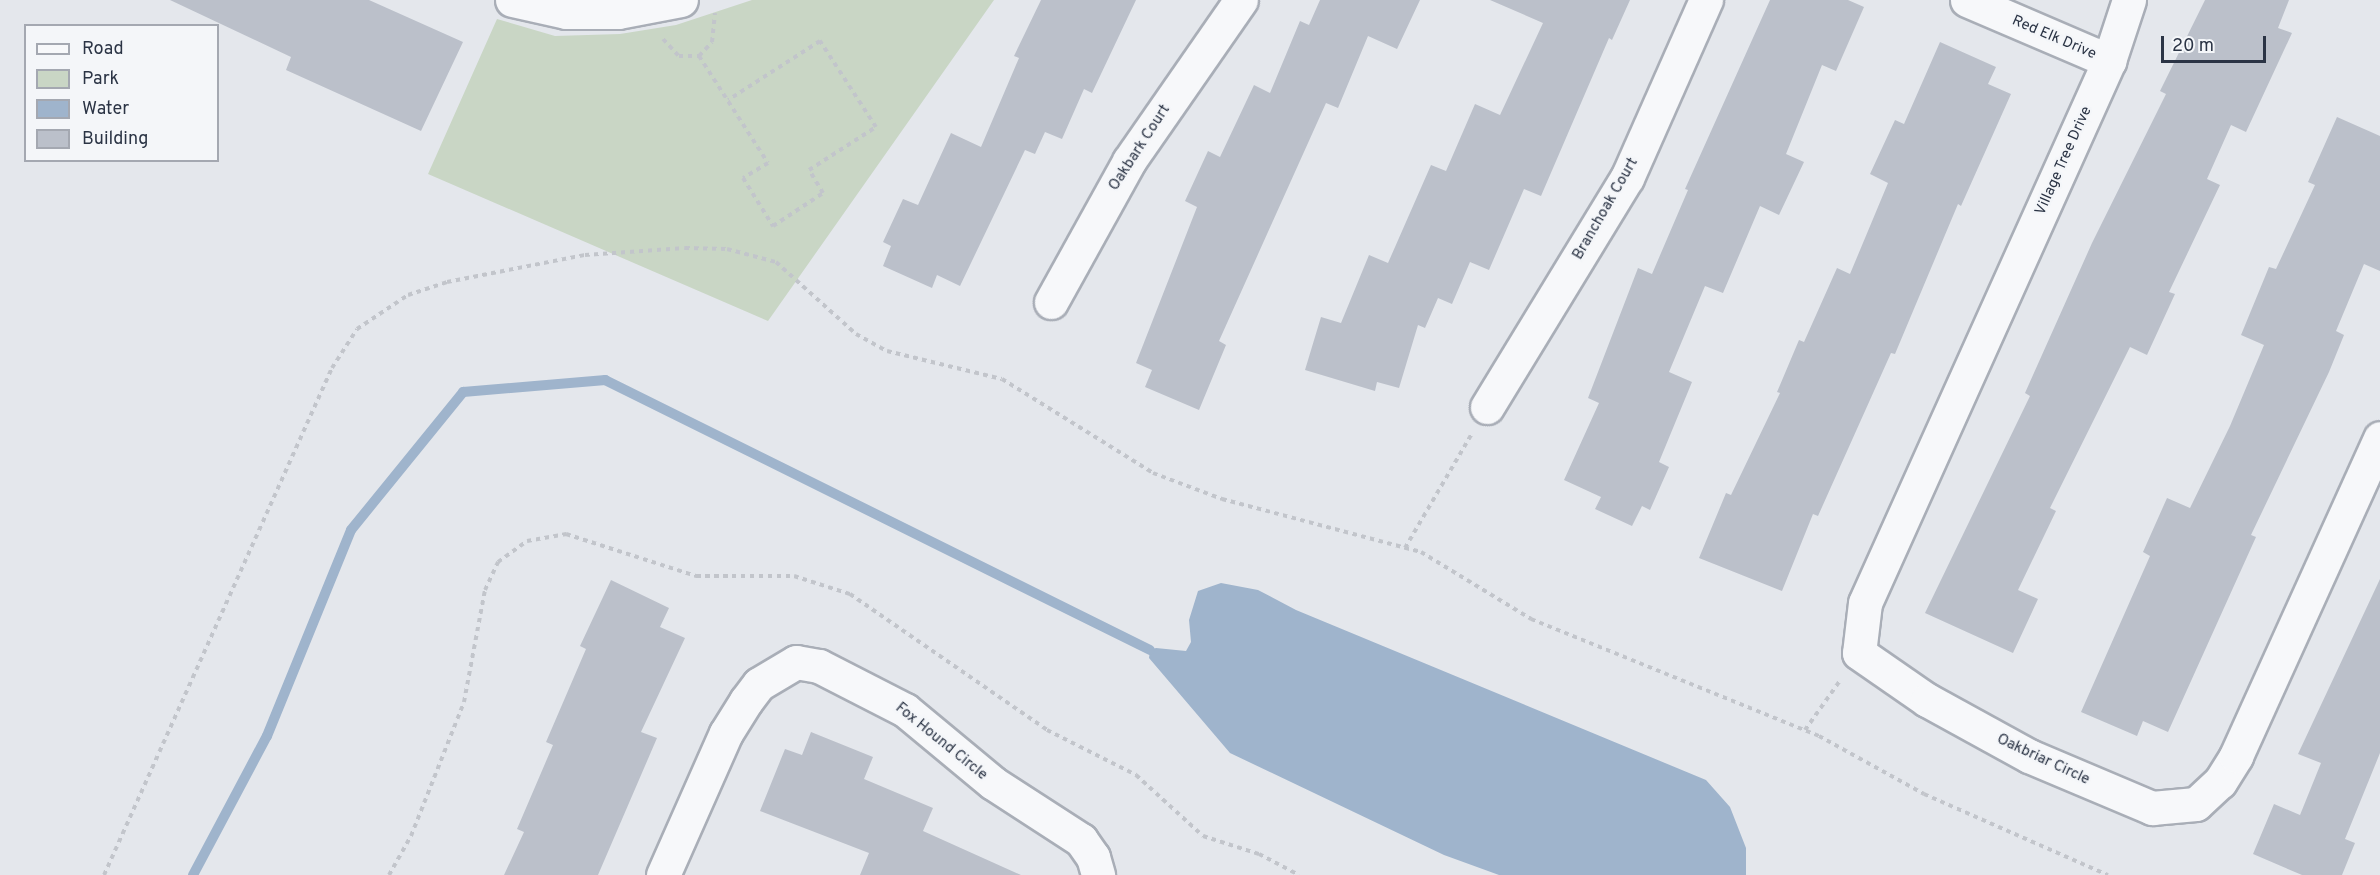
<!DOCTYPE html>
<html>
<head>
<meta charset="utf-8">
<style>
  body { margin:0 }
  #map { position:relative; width:2380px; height:875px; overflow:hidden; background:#e4e7ec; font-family:Overpass,sans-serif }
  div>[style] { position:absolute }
  .green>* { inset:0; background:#c9d6c5 }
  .water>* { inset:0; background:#9fb4cc }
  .stream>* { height:10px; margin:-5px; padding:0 5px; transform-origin:5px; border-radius:5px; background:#9fb4cc }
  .building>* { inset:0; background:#bbc0ca }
  .path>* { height:4px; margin-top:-2px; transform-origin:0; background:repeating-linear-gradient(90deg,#c2c5cb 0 4.5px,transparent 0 9px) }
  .roads { filter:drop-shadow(2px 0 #a9aeb7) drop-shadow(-2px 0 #a9aeb7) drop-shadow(0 2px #a9aeb7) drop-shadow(0 -2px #a9aeb7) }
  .minor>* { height:33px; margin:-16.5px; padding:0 16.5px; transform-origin:16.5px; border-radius:16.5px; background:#f7f8fa }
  span { translate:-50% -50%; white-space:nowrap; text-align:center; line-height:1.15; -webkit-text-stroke:4.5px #f4f6f9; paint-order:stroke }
  .street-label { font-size:15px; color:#2b3445 }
  .legend { position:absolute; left:24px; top:24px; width:195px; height:138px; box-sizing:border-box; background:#f4f6f9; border:2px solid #a4a8b1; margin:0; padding:8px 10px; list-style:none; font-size:18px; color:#2b3445 }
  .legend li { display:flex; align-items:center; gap:12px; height:30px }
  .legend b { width:30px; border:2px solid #a4a8b1 }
  .scale { position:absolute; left:2161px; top:36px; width:105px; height:27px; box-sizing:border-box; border:3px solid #2b3445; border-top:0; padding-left:8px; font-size:18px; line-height:21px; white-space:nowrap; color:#2b3445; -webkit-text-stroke:4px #f4f6f9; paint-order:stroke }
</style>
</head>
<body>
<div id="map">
  <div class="green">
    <i style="clip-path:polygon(752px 0,994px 0,768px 321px,428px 174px,497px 19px,555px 36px,620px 34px,676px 25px)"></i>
  </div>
  <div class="water">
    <i style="clip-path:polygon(1221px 583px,1258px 590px,1296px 610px,1706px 780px,1730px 807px,1746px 848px,1746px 875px,1499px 875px,1444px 855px,1230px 753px,1149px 658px,1150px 650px,1156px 648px,1186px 651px,1191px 642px,1189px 620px,1198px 591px)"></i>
  </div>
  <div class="stream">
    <i style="left:193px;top:875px;width:157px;rotate:-62deg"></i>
    <i style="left:267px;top:736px;width:222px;rotate:-67.8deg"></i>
    <i style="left:351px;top:530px;width:178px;rotate:-50.9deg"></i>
    <i style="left:463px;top:392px;width:143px;rotate:-4.8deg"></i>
    <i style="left:605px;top:380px;width:608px;rotate:26.35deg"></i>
  </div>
  <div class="building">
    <i style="clip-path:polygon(170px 0,369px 0,463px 42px,421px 131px,286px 70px,291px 57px)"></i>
    <i style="clip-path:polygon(1041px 0,1136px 0,1092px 93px,1084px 89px,1062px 139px,1045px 132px,1035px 154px,1025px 150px,960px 286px,937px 275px,932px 288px,883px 266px,891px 246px,883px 242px,903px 199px,918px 205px,951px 133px,981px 147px,1019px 58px,1014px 56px)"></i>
    <i style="clip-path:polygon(1320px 0,1420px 0,1397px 49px,1368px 36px,1338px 108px,1326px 103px,1219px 341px,1226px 345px,1199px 410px,1145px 387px,1152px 370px,1136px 363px,1197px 207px,1185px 201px,1208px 151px,1220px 157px,1254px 85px,1270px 93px,1300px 21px,1309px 25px)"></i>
    <i style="clip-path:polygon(1490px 0,1630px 0,1612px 40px,1609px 38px,1541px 196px,1524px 189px,1489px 270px,1470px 262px,1452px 304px,1438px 298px,1425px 328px,1418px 325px,1399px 388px,1377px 382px,1375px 391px,1305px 370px,1321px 317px,1341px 323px,1369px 255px,1388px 263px,1431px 165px,1446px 171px,1475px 104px,1500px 115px,1543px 23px)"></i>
    <i style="clip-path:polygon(1770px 0,1848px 0,1864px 7px,1836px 71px,1822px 65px,1786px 154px,1804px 162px,1779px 215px,1760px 206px,1723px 293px,1705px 286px,1669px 372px,1692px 382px,1659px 462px,1669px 467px,1650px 510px,1642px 506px,1632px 526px,1595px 509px,1601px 497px,1564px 480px,1599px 403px,1588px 398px,1638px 268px,1652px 274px,1688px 190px,1685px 189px)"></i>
    <i style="clip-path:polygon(2205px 0,2289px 0,2278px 28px,2292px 33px,2246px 132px,2231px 125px,2207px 179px,2220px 185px,2169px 292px,2175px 294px,2147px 355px,2130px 347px,2050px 508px,2056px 511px,2018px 590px,2038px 599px,2013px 653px,1925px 613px,2030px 396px,2025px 393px,2092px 243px,2166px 94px,2160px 91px)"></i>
    <i style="clip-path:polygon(1940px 42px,1996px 67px,1988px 84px,2011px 94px,1961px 206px,1958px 204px,1895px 354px,1891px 353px,1818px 516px,1813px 514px,1782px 591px,1699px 558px,1726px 493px,1731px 495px,1780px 393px,1777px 392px,1799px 340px,1804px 342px,1837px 268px,1850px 274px,1888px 183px,1870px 174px,1895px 120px,1904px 124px)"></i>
    <i style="clip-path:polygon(2337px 117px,2380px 136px,2380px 271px,2364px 264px,2336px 331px,2344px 335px,2329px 372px,2251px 535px,2256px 537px,2168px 732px,2143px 721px,2137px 736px,2081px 712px,2150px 556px,2143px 552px,2167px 498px,2190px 508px,2230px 426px,2264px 345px,2241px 335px,2269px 267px,2276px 269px,2315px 185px,2308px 182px)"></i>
    <i style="clip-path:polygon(2380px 579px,2380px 753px,2345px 839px,2355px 843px,2342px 875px,2302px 875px,2253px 854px,2274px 804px,2300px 815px,2321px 763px,2298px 754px)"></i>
    <i style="clip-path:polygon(611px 580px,669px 608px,660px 627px,685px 638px,641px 732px,657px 738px,598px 875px,504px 875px,524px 832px,517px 829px,553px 745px,546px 742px,586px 649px,580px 646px)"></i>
    <i style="clip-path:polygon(811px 732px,873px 757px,864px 779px,933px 808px,923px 831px,1021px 875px,860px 875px,869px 853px,760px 811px,785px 749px,802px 755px)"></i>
  </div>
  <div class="path">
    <i style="left:663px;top:39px;width:23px;rotate:47deg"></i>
    <i style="left:679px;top:56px;width:20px"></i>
    <i style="left:699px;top:56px;width:19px;rotate:-47deg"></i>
    <i style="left:712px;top:42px;width:29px;rotate:-84deg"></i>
    <i style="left:699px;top:56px;width:127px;rotate:57.2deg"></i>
    <i style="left:768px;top:163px;width:29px;rotate:149deg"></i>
    <i style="left:743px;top:178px;width:57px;rotate:58deg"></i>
    <i style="left:773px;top:226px;width:60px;rotate:-33.4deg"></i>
    <i style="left:823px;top:193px;width:27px;rotate:-121deg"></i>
    <i style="left:809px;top:170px;width:80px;rotate:-32.7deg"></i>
    <i style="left:876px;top:127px;width:103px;rotate:-123.1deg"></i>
    <i style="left:820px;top:41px;width:109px;rotate:147.3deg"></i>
    <i style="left:1405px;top:548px;width:131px;rotate:-59.7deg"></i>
    <i style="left:1805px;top:730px;width:59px;rotate:-54.7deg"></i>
    <i style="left:104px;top:875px;width:556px;rotate:-65.79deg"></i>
    <i style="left:332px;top:368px;width:46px;rotate:-57.3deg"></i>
    <i style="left:357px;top:329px;width:61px;rotate:-33.7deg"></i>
    <i style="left:408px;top:295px;width:41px;rotate:-18.4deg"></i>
    <i style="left:447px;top:282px;width:141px;rotate:-11.1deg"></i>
    <i style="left:585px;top:255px;width:100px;rotate:-4deg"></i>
    <i style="left:685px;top:248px;width:42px;rotate:1.4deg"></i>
    <i style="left:727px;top:249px;width:51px;rotate:14.9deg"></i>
    <i style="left:776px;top:262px;width:108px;rotate:42deg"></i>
    <i style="left:856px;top:334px;width:35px;rotate:29deg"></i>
    <i style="left:887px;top:351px;width:118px;rotate:13.7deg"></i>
    <i style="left:1002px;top:379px;width:178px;rotate:31.9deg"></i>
    <i style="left:1153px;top:473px;width:74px;rotate:20.6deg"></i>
    <i style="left:1222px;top:499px;width:206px;rotate:14.9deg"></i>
    <i style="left:1421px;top:552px;width:129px;rotate:31.3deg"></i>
    <i style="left:1531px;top:619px;width:311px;rotate:22.1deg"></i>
    <i style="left:1819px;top:736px;width:120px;rotate:28.9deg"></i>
    <i style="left:1924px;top:794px;width:201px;rotate:23.8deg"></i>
    <i style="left:389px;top:875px;width:45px;rotate:-60.6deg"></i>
    <i style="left:411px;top:836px;width:144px;rotate:-68.4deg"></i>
    <i style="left:464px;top:702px;width:114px;rotate:-79.4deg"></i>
    <i style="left:485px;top:590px;width:31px;rotate:-65deg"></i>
    <i style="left:498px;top:562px;width:36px;rotate:-36deg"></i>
    <i style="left:527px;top:541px;width:40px;rotate:-10deg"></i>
    <i style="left:566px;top:534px;width:137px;rotate:17.9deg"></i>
    <i style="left:696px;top:576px;width:98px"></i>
    <i style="left:794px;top:576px;width:59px;rotate:17.8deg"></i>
    <i style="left:850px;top:594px;width:239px;rotate:34.6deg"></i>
    <i style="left:1047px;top:730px;width:100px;rotate:26.8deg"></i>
    <i style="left:1136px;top:775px;width:91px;rotate:42.3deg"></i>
    <i style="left:1203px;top:836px;width:59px;rotate:17.8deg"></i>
    <i style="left:1259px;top:854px;width:45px;rotate:27.7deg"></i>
  </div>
  <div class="roads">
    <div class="minor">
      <i style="left:512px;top:0;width:55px;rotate:12.5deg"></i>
      <i style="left:566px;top:12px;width:52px"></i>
      <i style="left:618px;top:12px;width:64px;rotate:-10.8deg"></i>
      <i style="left:1967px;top:0;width:155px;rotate:23.2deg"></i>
      <i style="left:2129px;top:0;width:64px;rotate:108.2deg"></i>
      <i style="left:2109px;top:61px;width:594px;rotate:114.24deg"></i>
      <i style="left:1865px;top:603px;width:50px;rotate:96.8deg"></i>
      <i style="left:1859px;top:653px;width:83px;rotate:34.7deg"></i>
      <i style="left:1927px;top:700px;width:116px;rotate:28.8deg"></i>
      <i style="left:2029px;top:756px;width:134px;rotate:22.9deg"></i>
      <i style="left:2152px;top:808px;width:44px;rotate:-5.2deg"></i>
      <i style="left:2196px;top:804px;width:33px;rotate:-43deg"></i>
      <i style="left:2220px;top:782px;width:31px;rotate:-58deg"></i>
      <i style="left:2236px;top:756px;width:349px;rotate:-65.6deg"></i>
      <i style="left:1051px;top:302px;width:161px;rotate:-61deg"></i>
      <i style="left:1129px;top:161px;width:196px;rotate:-55.2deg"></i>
      <i style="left:1487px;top:407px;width:268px;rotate:-58.6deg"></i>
      <i style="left:1627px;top:178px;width:195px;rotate:-66.1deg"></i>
      <i style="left:663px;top:875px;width:155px;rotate:-66.1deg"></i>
      <i style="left:726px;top:733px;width:38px;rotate:-58deg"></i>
      <i style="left:746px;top:701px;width:21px;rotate:-53deg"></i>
      <i style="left:759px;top:684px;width:43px;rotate:-30.7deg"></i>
      <i style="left:796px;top:662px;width:23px;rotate:10deg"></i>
      <i style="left:819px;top:666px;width:97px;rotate:27.1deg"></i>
      <i style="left:905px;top:710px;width:114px;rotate:39.7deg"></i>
      <i style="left:993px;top:783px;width:105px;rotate:32.9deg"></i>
      <i style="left:1081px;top:840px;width:21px;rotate:55deg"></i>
      <i style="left:1093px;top:857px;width:19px;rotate:74deg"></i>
    </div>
  </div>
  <div class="street-label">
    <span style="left:2054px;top:38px;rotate:23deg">Red Elk Drive</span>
    <span style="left:1140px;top:148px;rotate:-57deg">Oakbark Court</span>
    <span style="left:2064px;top:161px;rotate:-66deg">Village Tree Drive</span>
    <span style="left:1606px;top:209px;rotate:-60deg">Branchoak Court</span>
    <span style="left:941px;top:742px;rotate:39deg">Fox Hound Circle</span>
    <span style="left:2043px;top:760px;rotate:25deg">Oakbriar Circle</span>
  </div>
  <ul class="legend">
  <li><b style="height:8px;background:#f7f8fa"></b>Road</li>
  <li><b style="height:16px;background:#c9d6c5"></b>Park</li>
  <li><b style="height:16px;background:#9fb4cc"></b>Water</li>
  <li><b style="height:16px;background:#bbc0ca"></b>Building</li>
  </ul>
  <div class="scale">20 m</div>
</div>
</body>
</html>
